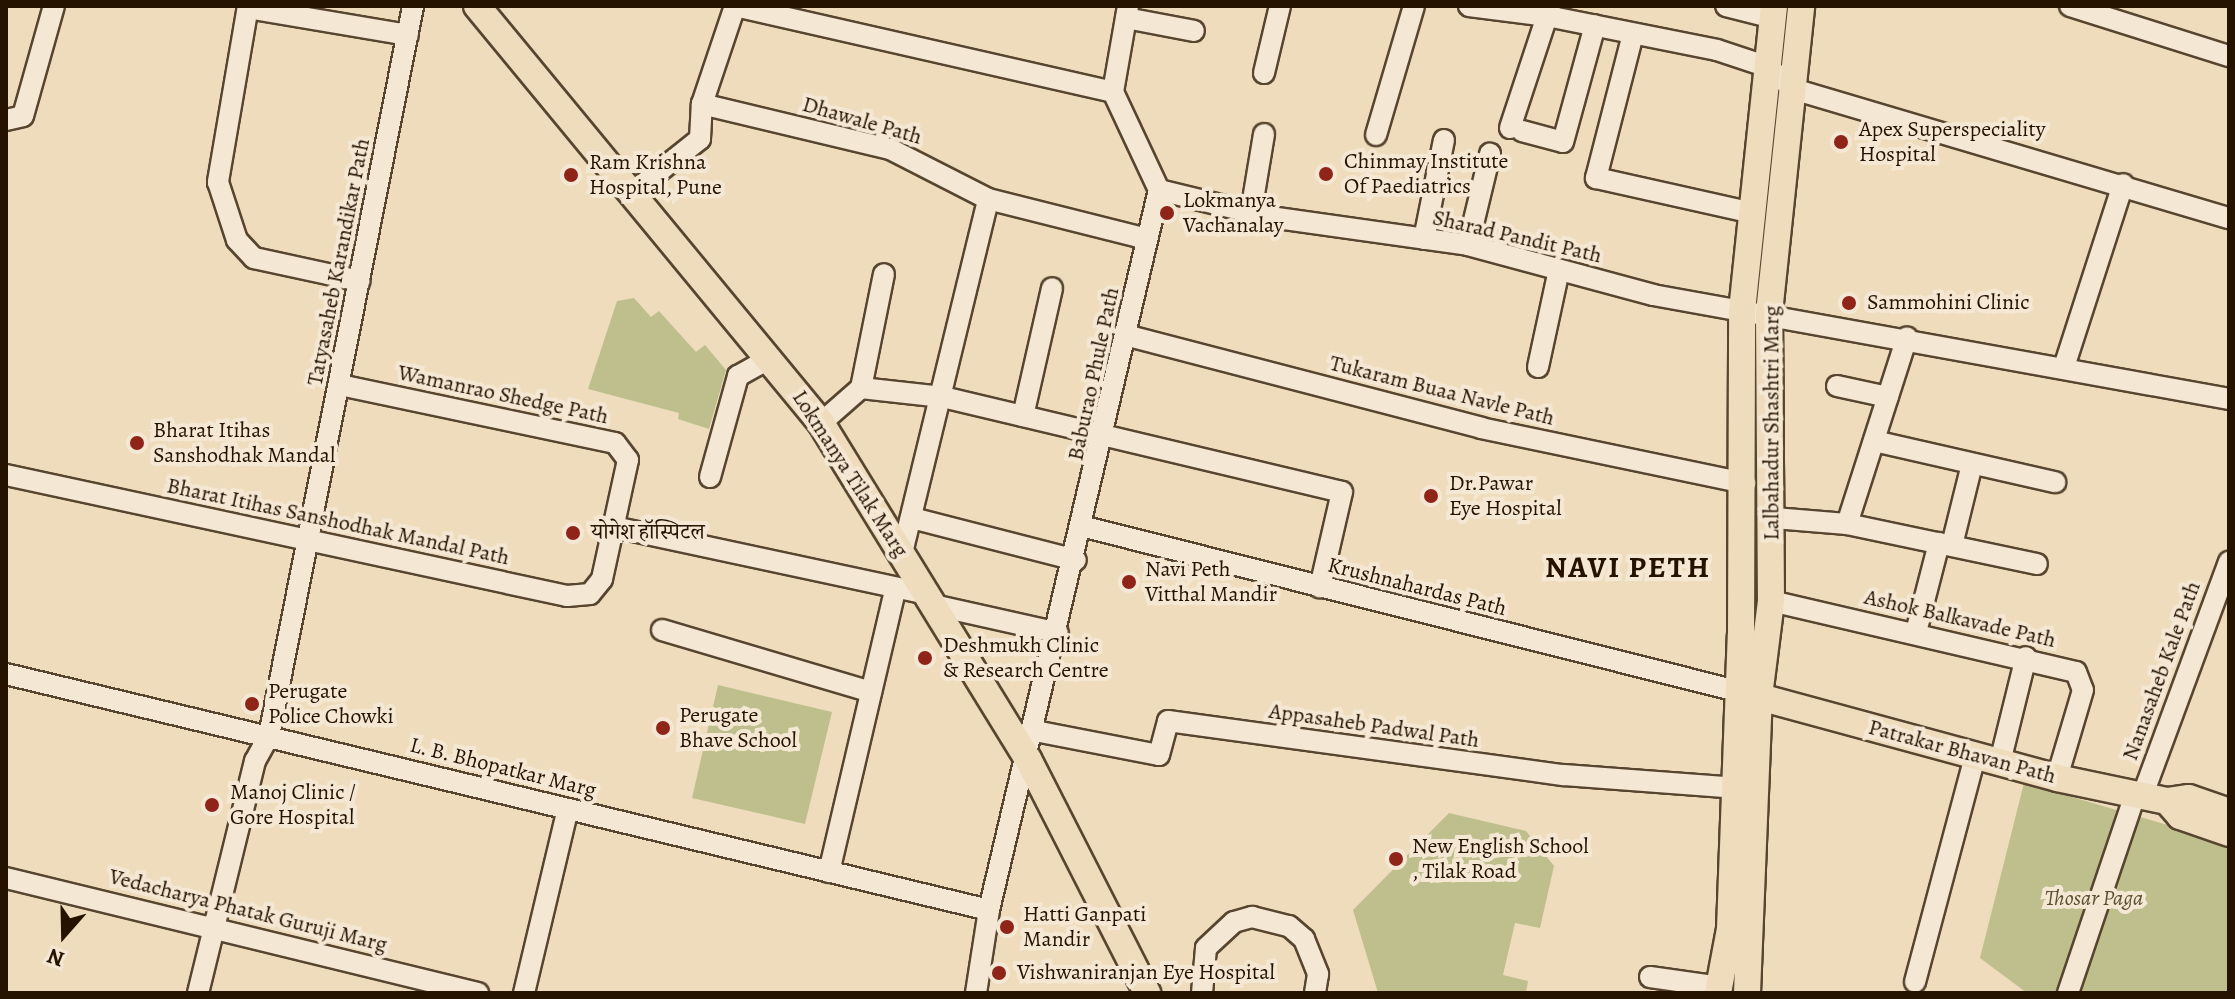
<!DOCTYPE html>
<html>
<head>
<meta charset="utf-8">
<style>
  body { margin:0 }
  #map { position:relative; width:2235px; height:999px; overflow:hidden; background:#eedcbd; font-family:Alegreya,"Noto Serif Devanagari",serif }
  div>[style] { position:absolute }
  .green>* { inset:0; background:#bfbf8d }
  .roads { filter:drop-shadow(2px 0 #57452f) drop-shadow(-2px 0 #57452f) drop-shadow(0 2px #57452f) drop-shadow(0 -2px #57452f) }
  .minor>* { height:20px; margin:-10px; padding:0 10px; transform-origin:10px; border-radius:10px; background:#f4e8d4 }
  .major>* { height:26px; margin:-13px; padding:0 13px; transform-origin:13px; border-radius:13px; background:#eedcbd }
  .dots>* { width:22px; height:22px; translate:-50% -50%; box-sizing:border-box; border:4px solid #f4e8d4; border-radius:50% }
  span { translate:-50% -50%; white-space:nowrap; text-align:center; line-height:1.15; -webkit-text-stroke:8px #f4e8d4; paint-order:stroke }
  .street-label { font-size:22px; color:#251300 }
  .poi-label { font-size:22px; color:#251300 }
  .left { translate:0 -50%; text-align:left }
  .park-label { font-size:22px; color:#5b4f31; font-style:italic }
  .district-label { font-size:30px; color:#251300; font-weight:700; letter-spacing:2px }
  .frame { position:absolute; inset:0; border:8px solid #251300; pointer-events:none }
  .north { position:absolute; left:24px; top:895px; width:80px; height:80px; -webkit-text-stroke:6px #f4e8d4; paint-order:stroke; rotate:200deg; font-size:22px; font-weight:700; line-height:32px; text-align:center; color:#251300 }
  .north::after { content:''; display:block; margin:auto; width:28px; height:36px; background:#251300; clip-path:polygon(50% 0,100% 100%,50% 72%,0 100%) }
</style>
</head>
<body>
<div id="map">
  <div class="green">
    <i style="clip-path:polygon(634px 298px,651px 317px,659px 311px,696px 352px,705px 345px,726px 370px,709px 429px,678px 419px,679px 413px,588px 389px,617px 301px)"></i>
    <i style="clip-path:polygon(718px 685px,832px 712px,805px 824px,692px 798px)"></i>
    <i style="clip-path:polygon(2024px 783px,2229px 843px,2229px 993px,2027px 993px,1980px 958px)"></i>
    <i style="clip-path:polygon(1449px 813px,1526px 831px,1554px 866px,1540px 928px,1515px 923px,1503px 975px,1528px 981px,1526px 993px,1378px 993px,1353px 910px)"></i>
  </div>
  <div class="roads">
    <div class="minor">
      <i style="left:248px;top:6px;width:179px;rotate:99.7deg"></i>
      <i style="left:218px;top:182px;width:61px;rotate:71.9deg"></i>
      <i style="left:237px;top:240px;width:25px;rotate:47deg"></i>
      <i style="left:254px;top:258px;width:108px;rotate:12.2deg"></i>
      <i style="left:735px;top:6px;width:388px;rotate:12.8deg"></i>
      <i style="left:1469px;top:6px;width:79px;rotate:7.3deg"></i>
      <i style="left:1547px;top:16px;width:10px;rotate:-73deg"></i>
      <i style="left:1726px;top:6px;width:49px;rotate:14.3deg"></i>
      <i style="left:2070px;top:6px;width:167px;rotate:17.5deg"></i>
      <i style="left:248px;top:8px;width:162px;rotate:9.6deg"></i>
      <i style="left:1126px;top:18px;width:69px;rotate:10.8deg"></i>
      <i style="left:1633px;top:34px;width:149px;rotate:104.4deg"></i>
      <i style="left:1596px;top:178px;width:160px;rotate:12.6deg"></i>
      <i style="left:1264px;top:73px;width:69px;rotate:-76.6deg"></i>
      <i style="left:702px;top:104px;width:193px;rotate:13.5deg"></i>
      <i style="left:890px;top:149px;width:110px;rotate:27deg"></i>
      <i style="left:988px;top:199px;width:164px;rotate:14.1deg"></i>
      <i style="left:6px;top:120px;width:17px;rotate:-13deg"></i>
      <i style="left:23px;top:116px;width:114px;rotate:-74.3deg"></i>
      <i style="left:1510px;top:128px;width:118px;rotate:-71.7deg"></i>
      <i style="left:1547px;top:16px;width:173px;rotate:11.3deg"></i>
      <i style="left:1717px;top:50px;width:54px;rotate:18.4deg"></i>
      <i style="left:1768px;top:67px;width:33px;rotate:41deg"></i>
      <i style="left:1793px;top:89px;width:455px;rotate:16.5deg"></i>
      <i style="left:1522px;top:131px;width:42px;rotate:15deg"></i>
      <i style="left:1563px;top:142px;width:121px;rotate:-74.7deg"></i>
      <i style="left:1376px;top:135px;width:134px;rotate:-73.6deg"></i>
      <i style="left:1159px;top:190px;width:114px;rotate:13.7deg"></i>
      <i style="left:1270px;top:217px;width:200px;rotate:8deg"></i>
      <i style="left:1468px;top:245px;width:192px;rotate:15.1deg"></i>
      <i style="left:1653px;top:295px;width:585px;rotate:10.23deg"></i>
      <i style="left:632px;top:193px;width:87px;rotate:-38.5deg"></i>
      <i style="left:700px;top:139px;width:35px;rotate:-87deg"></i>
      <i style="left:702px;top:104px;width:103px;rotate:-71.4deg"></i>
      <i style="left:1251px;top:212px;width:79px;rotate:-80.5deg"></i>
      <i style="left:1424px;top:239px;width:101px;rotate:-78.6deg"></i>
      <i style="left:1468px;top:245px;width:94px;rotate:-76.4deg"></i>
      <i style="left:1129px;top:336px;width:364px;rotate:14.6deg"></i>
      <i style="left:1481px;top:428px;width:270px;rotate:11.8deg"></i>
      <i style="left:2065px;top:364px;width:189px;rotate:-72.1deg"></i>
      <i style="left:1538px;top:367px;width:99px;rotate:-77.8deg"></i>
      <i style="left:1837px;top:386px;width:52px;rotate:12.2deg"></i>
      <i style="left:861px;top:388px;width:116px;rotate:-78.6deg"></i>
      <i style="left:1023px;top:416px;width:131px;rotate:-77.2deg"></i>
      <i style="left:821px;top:423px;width:53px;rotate:-41.2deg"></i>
      <i style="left:861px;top:388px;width:82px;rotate:6.3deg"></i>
      <i style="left:943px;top:397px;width:410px;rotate:13.4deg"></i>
      <i style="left:1342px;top:492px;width:98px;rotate:103deg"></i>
      <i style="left:1874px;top:441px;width:186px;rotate:12.8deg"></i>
      <i style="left:6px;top:475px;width:574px;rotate:12.17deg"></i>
      <i style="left:567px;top:596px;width:23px;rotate:-5deg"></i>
      <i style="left:590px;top:594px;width:19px;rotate:-51deg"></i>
      <i style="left:602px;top:579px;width:122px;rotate:-77.7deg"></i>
      <i style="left:628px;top:460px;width:21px;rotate:-127deg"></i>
      <i style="left:615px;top:443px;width:281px;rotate:-168.1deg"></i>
      <i style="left:710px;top:477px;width:105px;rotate:-74.5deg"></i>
      <i style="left:738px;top:376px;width:37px;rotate:-29deg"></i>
      <i style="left:912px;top:518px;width:169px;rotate:14.4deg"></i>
      <i style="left:1774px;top:518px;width:73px;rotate:4.7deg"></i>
      <i style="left:1847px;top:524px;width:194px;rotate:11.9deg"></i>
      <i style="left:1847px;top:524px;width:196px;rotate:-72.2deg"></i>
      <i style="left:614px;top:527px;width:320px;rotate:12.1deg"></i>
      <i style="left:1085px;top:527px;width:672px;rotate:14.12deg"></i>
      <i style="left:1952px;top:545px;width:75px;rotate:-76.1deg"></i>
      <i style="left:902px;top:553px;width:364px;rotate:-76.3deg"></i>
      <i style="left:1771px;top:601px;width:313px;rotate:13.1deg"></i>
      <i style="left:2076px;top:672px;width:19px;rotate:69deg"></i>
      <i style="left:2083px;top:690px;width:92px;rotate:106.5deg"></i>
      <i style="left:933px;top:605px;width:128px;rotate:12.6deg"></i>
      <i style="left:662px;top:630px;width:218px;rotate:16.5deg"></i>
      <i style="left:1916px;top:632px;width:92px;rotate:-75.5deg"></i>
      <i style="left:6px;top:674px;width:1011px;rotate:13.5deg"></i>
      <i style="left:1035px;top:731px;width:126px;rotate:11deg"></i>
      <i style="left:1159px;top:755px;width:35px;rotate:-75deg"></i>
      <i style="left:1168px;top:721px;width:400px;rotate:7.8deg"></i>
      <i style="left:1564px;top:775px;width:171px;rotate:4.3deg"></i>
      <i style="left:2000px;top:762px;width:108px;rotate:-76.1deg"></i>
      <i style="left:2142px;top:797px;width:251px;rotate:-69.7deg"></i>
      <i style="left:829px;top:872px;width:290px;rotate:-76.8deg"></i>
      <i style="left:6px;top:878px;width:486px;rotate:13.7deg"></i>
      <i style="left:1650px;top:977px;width:71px;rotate:8.1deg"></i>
      <i style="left:1915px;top:982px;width:234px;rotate:-75.1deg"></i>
      <i style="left:198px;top:993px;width:239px;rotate:-76.2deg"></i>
      <i style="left:255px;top:761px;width:29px;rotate:-61deg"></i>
      <i style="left:269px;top:736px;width:744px;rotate:-78.84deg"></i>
      <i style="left:524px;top:993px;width:189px;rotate:-76.6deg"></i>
      <i style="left:976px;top:993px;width:84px;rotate:-81.1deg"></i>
      <i style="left:989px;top:910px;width:740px;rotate:-76.72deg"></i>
      <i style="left:1159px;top:190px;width:108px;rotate:-115.1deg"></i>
      <i style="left:1113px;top:92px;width:87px;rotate:-80.1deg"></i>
      <i style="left:1202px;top:993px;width:45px;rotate:-84.9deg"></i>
      <i style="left:1206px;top:948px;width:38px;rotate:-43deg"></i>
      <i style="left:1234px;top:922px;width:19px;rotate:-16deg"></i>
      <i style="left:1252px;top:917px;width:38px;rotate:14deg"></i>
      <i style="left:1289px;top:926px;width:20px;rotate:41deg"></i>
      <i style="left:1304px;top:939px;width:38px;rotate:68deg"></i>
      <i style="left:1318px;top:974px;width:19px;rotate:99deg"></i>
      <i style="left:2068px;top:993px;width:209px;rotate:-71.3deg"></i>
    </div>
    <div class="major">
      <i style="left:477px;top:6px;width:541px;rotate:50.48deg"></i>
      <i style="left:821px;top:423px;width:395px;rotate:58.4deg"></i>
      <i style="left:1028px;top:759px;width:263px;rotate:63deg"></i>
      <i style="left:1745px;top:693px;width:323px;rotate:15.2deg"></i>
      <i style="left:2057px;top:778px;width:112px;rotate:11.8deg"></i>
      <i style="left:2167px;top:801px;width:22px;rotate:-8deg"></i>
      <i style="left:2189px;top:798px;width:42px;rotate:19.3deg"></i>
      <i style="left:2167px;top:801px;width:20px;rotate:49deg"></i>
      <i style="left:2180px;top:816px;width:52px;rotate:19.1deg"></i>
      <i style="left:1718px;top:993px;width:65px;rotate:-79.4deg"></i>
      <i style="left:1730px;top:929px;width:294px;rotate:-87.9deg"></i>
      <i style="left:1741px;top:635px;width:324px;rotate:-89.8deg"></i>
      <i style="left:1742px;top:311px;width:307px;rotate:-84deg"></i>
      <i style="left:1747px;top:993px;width:297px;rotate:-87.7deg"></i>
      <i style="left:1759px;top:696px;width:96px;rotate:-82.8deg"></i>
      <i style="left:1771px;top:601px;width:288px;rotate:-90.4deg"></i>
      <i style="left:1769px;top:313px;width:309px;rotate:-84deg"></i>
    </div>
  </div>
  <div class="dots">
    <i style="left:1841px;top:142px;background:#8f2418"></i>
    <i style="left:1326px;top:174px;background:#8f2418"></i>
    <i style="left:571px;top:175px;background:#8f2418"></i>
    <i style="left:1167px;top:213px;background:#8f2418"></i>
    <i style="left:1849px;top:303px;background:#8f2418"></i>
    <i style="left:137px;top:443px;background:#8f2418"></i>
    <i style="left:1431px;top:496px;background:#8f2418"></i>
    <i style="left:573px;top:533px;background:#8f2418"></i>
    <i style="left:1129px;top:582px;background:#8f2418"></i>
    <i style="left:925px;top:658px;background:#8f2418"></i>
    <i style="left:252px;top:704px;background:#8f2418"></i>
    <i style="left:663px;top:728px;background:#8f2418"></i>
    <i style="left:212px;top:805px;background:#8f2418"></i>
    <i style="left:1396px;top:859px;background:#8f2418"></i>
    <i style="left:1007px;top:927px;background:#8f2418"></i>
    <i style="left:999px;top:973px;background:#8f2418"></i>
  </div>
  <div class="street-label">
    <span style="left:862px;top:121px;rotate:16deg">Dhawale Path</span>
    <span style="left:1517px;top:237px;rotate:13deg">Sharad Pandit Path</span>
    <span style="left:339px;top:262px;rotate:-79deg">Tatyasaheb Karandikar Path</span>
    <span style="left:1094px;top:374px;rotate:-78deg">Baburao Phule Path</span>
    <span style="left:1442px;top:391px;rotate:14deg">Tukaram Buaa Navle Path</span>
    <span style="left:503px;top:395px;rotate:12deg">Wamanrao Shedge Path</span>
    <span style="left:1772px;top:423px;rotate:-90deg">Lalbahadur Shashtri Marg</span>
    <span style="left:850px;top:474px;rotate:57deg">Lokmanya Tilak Marg</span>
    <span style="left:338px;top:522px;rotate:12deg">Bharat Itihas Sanshodhak Mandal Path</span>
    <span style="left:1417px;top:587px;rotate:14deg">Krushnahardas Path</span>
    <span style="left:1960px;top:619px;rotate:13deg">Ashok Balkavade Path</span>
    <span style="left:2162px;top:671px;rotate:-70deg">Nanasaheb Kale Path</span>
    <span style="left:1374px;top:726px;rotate:8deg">Appasaheb Padwal Path</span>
    <span style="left:1962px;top:752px;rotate:15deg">Patrakar Bhavan Path</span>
    <span style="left:503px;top:768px;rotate:14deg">L. B. Bhopatkar Marg</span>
    <span style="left:248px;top:911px;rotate:14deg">Vedacharya Phatak Guruji Marg</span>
  </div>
  <div class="poi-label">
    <span class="left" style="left:1859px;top:142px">Apex Superspeciality<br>Hospital</span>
    <span class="left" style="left:1344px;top:174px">Chinmay Institute<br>Of Paediatrics</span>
    <span class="left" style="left:589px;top:175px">Ram Krishna<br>Hospital, Pune</span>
    <span class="left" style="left:1183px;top:213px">Lokmanya<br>Vachanalay</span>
    <span class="left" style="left:1867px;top:303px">Sammohini Clinic</span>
    <span class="left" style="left:153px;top:443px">Bharat Itihas<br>Sanshodhak Mandal</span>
    <span class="left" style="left:1449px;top:496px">Dr.Pawar<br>Eye Hospital</span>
    <span class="left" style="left:591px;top:533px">योगेश हॉस्पिटल</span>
    <span class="left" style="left:1145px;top:582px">Navi Peth<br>Vitthal Mandir</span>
    <span class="left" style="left:943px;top:658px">Deshmukh Clinic<br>&amp; Research Centre</span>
    <span class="left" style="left:268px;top:704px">Perugate<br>Police Chowki</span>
    <span class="left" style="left:679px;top:728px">Perugate<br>Bhave School</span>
    <span class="left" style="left:230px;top:805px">Manoj Clinic /<br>Gore Hospital</span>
    <span class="left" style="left:1412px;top:859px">New English School<br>, Tilak Road</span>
    <span class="left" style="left:1023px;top:927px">Hatti Ganpati<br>Mandir</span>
    <span class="left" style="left:1017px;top:973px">Vishwaniranjan Eye Hospital</span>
  </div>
  <div class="park-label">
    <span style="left:2094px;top:899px">Thosar Paga</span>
  </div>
  <div class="district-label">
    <span style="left:1628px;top:567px">NAVI PETH</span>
  </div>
  <div class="frame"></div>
  <div class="north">N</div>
</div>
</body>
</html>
